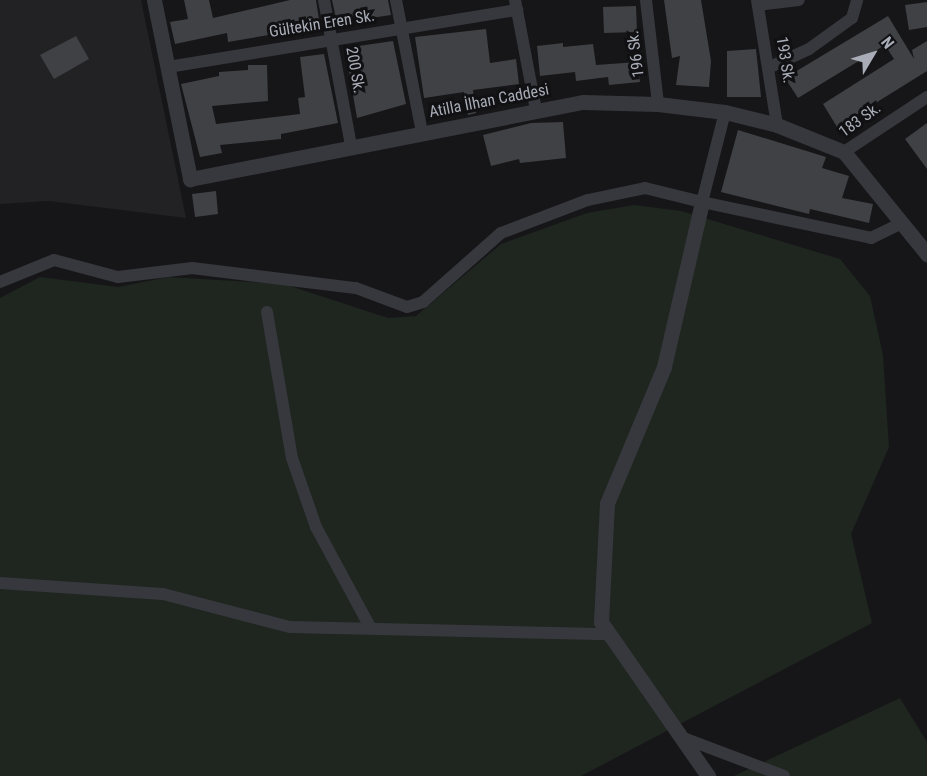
<!DOCTYPE html>
<html>
<head>
<meta charset="utf-8">
<style>
  body { margin:0 }
  #map { position:relative; width:927px; height:776px; overflow:hidden; background:#161618; font-family:"Roboto Condensed",sans-serif }
  div>[style] { position:absolute }
  .built>* { inset:0; background:#222225 }
  .green>* { inset:0; background:#1e261f }
  .building>* { inset:0; background:#404145 }
  .minor>* { height:12px; margin:-6px; padding:0 6px; transform-origin:6px; border-radius:6px; background:#37383d }
  .tertiary>* { height:15px; margin:-7.5px; padding:0 7.5px; transform-origin:7.5px; border-radius:7.5px; background:#37383d }
  span { translate:-50% -50%; white-space:nowrap; text-align:center; line-height:1.15; -webkit-text-stroke:6px #111113; paint-order:stroke }
  .street-label { font-size:16px; color:#a8adb8 }
  .north { position:absolute; left:843px; top:24px; width:60px; height:60px; -webkit-text-stroke:4px #111113; paint-order:stroke; rotate:52deg; font-size:16px; font-weight:700; line-height:24px; text-align:center; color:#a8adb8 }
  .north::after { content:''; display:block; margin:auto; width:21px; height:27px; background:#a8adb8; clip-path:polygon(50% 0,100% 100%,50% 72%,0 100%) }
</style>
</head>
<body>
<div id="map">
  <div class="built">
    <i style="clip-path:polygon(0 0,141px 0,186px 218px,49px 201px,0 204px)"></i>
  </div>
  <div class="green">
    <i style="clip-path:polygon(634px 205px,681px 211px,840px 259px,870px 296px,883px 355px,889px 447px,851px 534px,872px 623px,581px 776px,0 776px,0 298px,40px 277px,118px 287px,168px 277px,284px 284px,388px 318px,416px 316px,501px 244px,587px 213px)"></i>
    <i style="clip-path:polygon(900px 698px,927px 742px,927px 776px,734px 776px)"></i>
  </div>
  <div class="building">
    <i style="clip-path:polygon(184px 0,209px 0,213px 18px,290px 0,316px 0,320px 26px,228px 42px,227px 33px,175px 44px,170px 22px,188px 19px)"></i>
    <i style="clip-path:polygon(332px 0,388px 0,391px 15px,337px 23px)"></i>
    <i style="clip-path:polygon(664px 0,701px 0,711px 61px,709px 87px,676px 85px,680px 56px,672px 58px)"></i>
    <i style="clip-path:polygon(927px 2px,927px 27px,909px 30px,905px 5px)"></i>
    <i style="clip-path:polygon(636px 6px,637px 32px,604px 33px,603px 7px)"></i>
    <i style="clip-path:polygon(888px 16px,914px 59px,912px 50px,927px 41px,927px 71px,837px 127px,823px 104px,894px 59px,885px 45px,798px 98px,785px 78px)"></i>
    <i style="clip-path:polygon(486px 29px,490px 63px,516px 59px,519px 84px,473px 90px,476px 113px,468px 115px,464px 92px,424px 98px,415px 37px)"></i>
    <i style="clip-path:polygon(76px 36px,89px 59px,54px 79px,40px 55px)"></i>
    <i style="clip-path:polygon(393px 41px,406px 104px,357px 118px,345px 48px)"></i>
    <i style="clip-path:polygon(563px 43px,563px 47px,593px 44px,596px 65px,638px 62px,640px 82px,609px 85px,608px 77px,576px 81px,575px 72px,540px 76px,537px 46px)"></i>
    <i style="clip-path:polygon(756px 49px,761px 97px,727px 97px,727px 51px)"></i>
    <i style="clip-path:polygon(324px 54px,338px 123px,281px 134px,281px 139px,220px 145px,222px 153px,200px 157px,181px 84px,219px 76px,219px 72px,248px 70px,248px 65px,267px 65px,268px 101px,212px 106px,216px 124px,300px 114px,298px 98px,305px 97px,300px 57px)"></i>
    <i style="clip-path:polygon(563px 122px,566px 158px,520px 163px,519px 159px,491px 166px,483px 135px,531px 123px)"></i>
    <i style="clip-path:polygon(927px 123px,927px 169px,905px 139px)"></i>
    <i style="clip-path:polygon(738px 130px,826px 157px,822px 168px,849px 176px,842px 198px,873px 204px,869px 223px,810px 209px,809px 214px,721px 192px)"></i>
    <i style="clip-path:polygon(216px 191px,218px 214px,195px 217px,192px 194px)"></i>
  </div>
  <div class="minor">
    <i style="left:324px;top:0;width:148px;rotate:79.5deg"></i>
    <i style="left:396px;top:0;width:136px;rotate:78.9deg"></i>
    <i style="left:515px;top:0;width:112px;rotate:79.2deg"></i>
    <i style="left:646px;top:0;width:105px;rotate:83.4deg"></i>
    <i style="left:757px;top:0;width:127px;rotate:80.9deg"></i>
    <i style="left:758px;top:5px;width:41px;rotate:-7deg"></i>
    <i style="left:168px;top:67px;width:354px;rotate:-9.3deg"></i>
    <i style="left:770px;top:67px;width:43px;rotate:-24.8deg"></i>
    <i style="left:809px;top:49px;width:53px;rotate:-35.8deg"></i>
    <i style="left:852px;top:18px;width:19px;rotate:-74deg"></i>
    <i style="left:725px;top:112px;width:93px;rotate:104.3deg"></i>
    <i style="left:702px;top:202px;width:173px;rotate:12deg"></i>
    <i style="left:871px;top:238px;width:34px;rotate:-26deg"></i>
    <i style="left:844px;top:152px;width:100px;rotate:-33.5deg"></i>
    <i style="left:0;top:282px;width:58px;rotate:-22.2deg"></i>
    <i style="left:54px;top:260px;width:66px;rotate:14.9deg"></i>
    <i style="left:118px;top:277px;width:75px;rotate:-6.9deg"></i>
    <i style="left:192px;top:268px;width:165px;rotate:7deg"></i>
    <i style="left:356px;top:288px;width:54px;rotate:20.4deg"></i>
    <i style="left:407px;top:307px;width:17px;rotate:-17deg"></i>
    <i style="left:423px;top:302px;width:104px;rotate:-41.5deg"></i>
    <i style="left:501px;top:233px;width:93px;rotate:-20.8deg"></i>
    <i style="left:588px;top:200px;width:58px;rotate:-11.9deg"></i>
    <i style="left:645px;top:188px;width:59px;rotate:13.8deg"></i>
    <i style="left:267px;top:312px;width:148px;rotate:80.3deg"></i>
    <i style="left:292px;top:458px;width:73px;rotate:70.8deg"></i>
    <i style="left:316px;top:527px;width:114px;rotate:61.6deg"></i>
    <i style="left:0;top:583px;width:163px;rotate:3.9deg"></i>
    <i style="left:163px;top:594px;width:131px;rotate:14.6deg"></i>
    <i style="left:290px;top:627px;width:320px;rotate:1.3deg"></i>
    <i style="left:681px;top:737px;width:110px;rotate:20.7deg"></i>
  </div>
  <div class="tertiary">
    <i style="left:154px;top:0;width:183px;rotate:78.6deg"></i>
    <i style="left:190px;top:179px;width:400px;rotate:-11.1deg"></i>
    <i style="left:583px;top:102px;width:75px;rotate:1.5deg"></i>
    <i style="left:658px;top:104px;width:67px;rotate:6.8deg"></i>
    <i style="left:725px;top:112px;width:54px;rotate:14deg"></i>
    <i style="left:777px;top:125px;width:72px;rotate:21.9deg"></i>
    <i style="left:844px;top:152px;width:132px;rotate:50.9deg"></i>
    <i style="left:702px;top:202px;width:169px;rotate:103deg"></i>
    <i style="left:664px;top:367px;width:147px;rotate:112.7deg"></i>
    <i style="left:607px;top:503px;width:119px;rotate:92.9deg"></i>
    <i style="left:601px;top:622px;width:188px;rotate:55.2deg"></i>
  </div>
  <div class="street-label">
    <span style="left:322px;top:24px;rotate:-9deg">Gültekin Eren Sk.</span>
    <span style="left:636px;top:54px;rotate:-97deg">196 Sk.</span>
    <span style="left:785px;top:60px;rotate:81deg">193 Sk.</span>
    <span style="left:355px;top:70px;rotate:80deg">200 Sk.</span>
    <span style="left:489px;top:101px;rotate:-11deg">Atilla İlhan Caddesi</span>
    <span style="left:860px;top:120px;rotate:-36deg">183 Sk.</span>
  </div>
  <div class="north">N</div>
</div>
</body>
</html>
